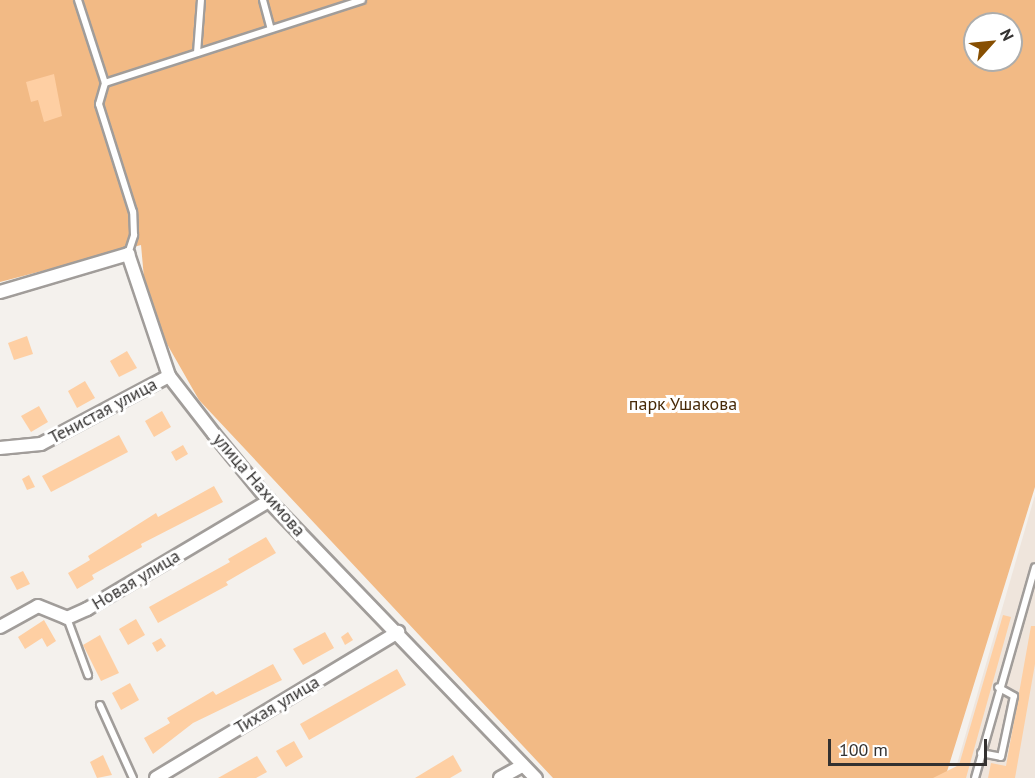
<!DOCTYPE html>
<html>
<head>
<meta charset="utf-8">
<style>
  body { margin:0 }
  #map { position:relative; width:1035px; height:778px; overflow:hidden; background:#f4f1ed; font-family:"PT Sans",sans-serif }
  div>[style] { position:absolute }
  .built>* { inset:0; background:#efe5dc }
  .green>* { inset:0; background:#f2ba85 }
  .building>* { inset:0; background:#fecfa3 }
  .roads { filter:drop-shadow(2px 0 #a19d9a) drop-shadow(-2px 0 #a19d9a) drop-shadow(0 2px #a19d9a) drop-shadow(0 -2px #a19d9a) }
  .service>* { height:6px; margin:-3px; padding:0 3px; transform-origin:3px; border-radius:3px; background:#fff }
  .minor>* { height:12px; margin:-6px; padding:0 6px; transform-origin:6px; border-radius:6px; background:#fff }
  span { translate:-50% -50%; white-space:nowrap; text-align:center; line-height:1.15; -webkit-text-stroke:6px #fff; paint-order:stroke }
  .park-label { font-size:18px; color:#482a08 }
  .street-label { font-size:18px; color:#333130 }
  .north { position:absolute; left:963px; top:12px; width:60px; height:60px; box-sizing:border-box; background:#fff; border:2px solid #adadac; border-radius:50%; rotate:63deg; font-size:16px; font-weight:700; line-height:24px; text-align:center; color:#333130 }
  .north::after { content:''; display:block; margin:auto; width:21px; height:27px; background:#874f02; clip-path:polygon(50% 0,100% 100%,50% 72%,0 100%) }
  .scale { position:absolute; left:828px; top:739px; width:159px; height:27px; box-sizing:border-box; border:3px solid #333130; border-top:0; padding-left:8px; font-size:18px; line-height:21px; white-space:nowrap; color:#333130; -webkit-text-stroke:4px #fff; paint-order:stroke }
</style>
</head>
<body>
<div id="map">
  <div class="built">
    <i style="clip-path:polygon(1035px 495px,1035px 778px,953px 778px)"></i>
  </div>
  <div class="green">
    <i style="clip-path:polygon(evenodd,0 0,1035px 0,1035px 487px,945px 778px,553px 778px,199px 400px,167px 344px,145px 289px,141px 245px,0 282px,0 0,975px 24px,1011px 24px,1011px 60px,975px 60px,975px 24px)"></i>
  </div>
  <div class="building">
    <i style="clip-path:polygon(54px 74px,62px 116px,44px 122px,38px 100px,31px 102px,26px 82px)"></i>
    <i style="clip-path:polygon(27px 336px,33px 354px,14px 360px,8px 343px)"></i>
    <i style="clip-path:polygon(127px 351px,137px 368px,119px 377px,110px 361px)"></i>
    <i style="clip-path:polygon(85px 381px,95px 398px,77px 408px,68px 391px)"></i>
    <i style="clip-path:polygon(39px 406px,48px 422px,31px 432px,21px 416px)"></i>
    <i style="clip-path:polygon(162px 411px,171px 427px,154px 437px,145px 421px)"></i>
    <i style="clip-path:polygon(119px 435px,128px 452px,51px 492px,42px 476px)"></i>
    <i style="clip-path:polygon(183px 445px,188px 454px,176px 461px,171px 452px)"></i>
    <i style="clip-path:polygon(29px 475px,35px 487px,27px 490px,22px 479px)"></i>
    <i style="clip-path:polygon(214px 486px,223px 502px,141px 544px,142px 547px,92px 575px,94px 579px,77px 589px,68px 573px,90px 560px,88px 556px,156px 513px,158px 517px)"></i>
    <i style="clip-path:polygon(266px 537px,276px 553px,226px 582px,228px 585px,158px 623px,149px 607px,230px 562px,228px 559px)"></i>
    <i style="clip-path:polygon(23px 571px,30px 584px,17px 590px,10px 577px)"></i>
    <i style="clip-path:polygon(1003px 615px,1011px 617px,966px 778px,933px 778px,959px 765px)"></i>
    <i style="clip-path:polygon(136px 619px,145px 635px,128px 645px,119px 629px)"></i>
    <i style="clip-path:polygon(44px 620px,56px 641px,47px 647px,42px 638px,25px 649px,18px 637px)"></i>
    <i style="clip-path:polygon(1031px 626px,1035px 626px,1035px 664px,1015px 778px,988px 778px,991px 763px,1006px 766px)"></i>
    <i style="clip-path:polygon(325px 632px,334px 648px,303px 665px,293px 649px)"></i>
    <i style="clip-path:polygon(348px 632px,353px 640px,345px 645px,341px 637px)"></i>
    <i style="clip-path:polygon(100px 635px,119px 673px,101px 681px,83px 645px)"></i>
    <i style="clip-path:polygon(161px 638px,166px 646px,157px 652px,152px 643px)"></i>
    <i style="clip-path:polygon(273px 664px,282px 680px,193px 723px,153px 754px,144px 738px,170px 723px,167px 718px,213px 691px,216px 695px)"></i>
    <i style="clip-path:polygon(397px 669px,406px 685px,309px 740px,300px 724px)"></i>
    <i style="clip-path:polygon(130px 683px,139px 700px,121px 710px,112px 693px)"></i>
    <i style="clip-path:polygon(294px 741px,303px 757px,286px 767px,276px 751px)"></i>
    <i style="clip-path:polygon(103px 755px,112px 775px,97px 778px,90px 762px)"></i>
    <i style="clip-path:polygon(453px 755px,462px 771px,450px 778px,415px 778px)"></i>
    <i style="clip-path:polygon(257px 756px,267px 772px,256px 778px,218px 778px)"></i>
  </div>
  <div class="roads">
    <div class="service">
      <i style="left:78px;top:0;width:87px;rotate:72deg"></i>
      <i style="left:263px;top:0;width:30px;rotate:75deg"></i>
      <i style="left:197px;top:53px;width:53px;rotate:-85.7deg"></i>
      <i style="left:128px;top:254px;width:20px;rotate:-72deg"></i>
      <i style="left:134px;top:235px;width:23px;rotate:-92deg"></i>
      <i style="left:133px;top:212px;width:113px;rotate:-107.5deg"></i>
      <i style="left:99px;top:104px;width:22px;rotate:-74deg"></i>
      <i style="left:105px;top:83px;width:270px;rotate:-17.9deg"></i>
      <i style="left:67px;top:618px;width:61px;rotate:69.8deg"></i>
      <i style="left:100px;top:705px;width:80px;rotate:65.7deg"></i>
      <i style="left:981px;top:753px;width:20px;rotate:11deg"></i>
      <i style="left:1001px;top:757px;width:62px;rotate:-78deg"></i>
      <i style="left:1014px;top:696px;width:18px;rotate:-151deg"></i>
      <i style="left:975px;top:778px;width:219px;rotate:-74.1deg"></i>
    </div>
    <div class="minor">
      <i style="left:0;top:292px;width:134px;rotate:-16.5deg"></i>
      <i style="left:128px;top:254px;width:129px;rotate:71.4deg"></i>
      <i style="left:169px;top:376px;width:73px;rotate:52.2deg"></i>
      <i style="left:214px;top:434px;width:87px;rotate:50.6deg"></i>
      <i style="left:269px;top:501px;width:385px;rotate:46.1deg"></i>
      <i style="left:0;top:448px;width:41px;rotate:-5.6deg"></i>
      <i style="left:41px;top:444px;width:145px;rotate:-28deg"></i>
      <i style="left:0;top:627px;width:43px;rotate:-28.9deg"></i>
      <i style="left:38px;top:606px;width:31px;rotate:22deg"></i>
      <i style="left:67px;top:618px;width:22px;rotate:-24deg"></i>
      <i style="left:87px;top:609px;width:212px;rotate:-30.7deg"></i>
      <i style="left:156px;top:778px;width:283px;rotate:-31.1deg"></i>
      <i style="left:500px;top:778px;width:26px;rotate:-29deg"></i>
    </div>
  </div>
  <div class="park-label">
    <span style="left:683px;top:404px">парк Ушакова</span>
  </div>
  <div class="street-label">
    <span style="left:103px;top:411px;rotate:-28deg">Тенистая улица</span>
    <span style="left:259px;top:485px;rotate:49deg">улица Нахимова</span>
    <span style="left:136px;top:580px;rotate:-31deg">Новая улица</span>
    <span style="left:277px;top:705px;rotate:-31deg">Тихая улица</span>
  </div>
  <div class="north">N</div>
  <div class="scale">100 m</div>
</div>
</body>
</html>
